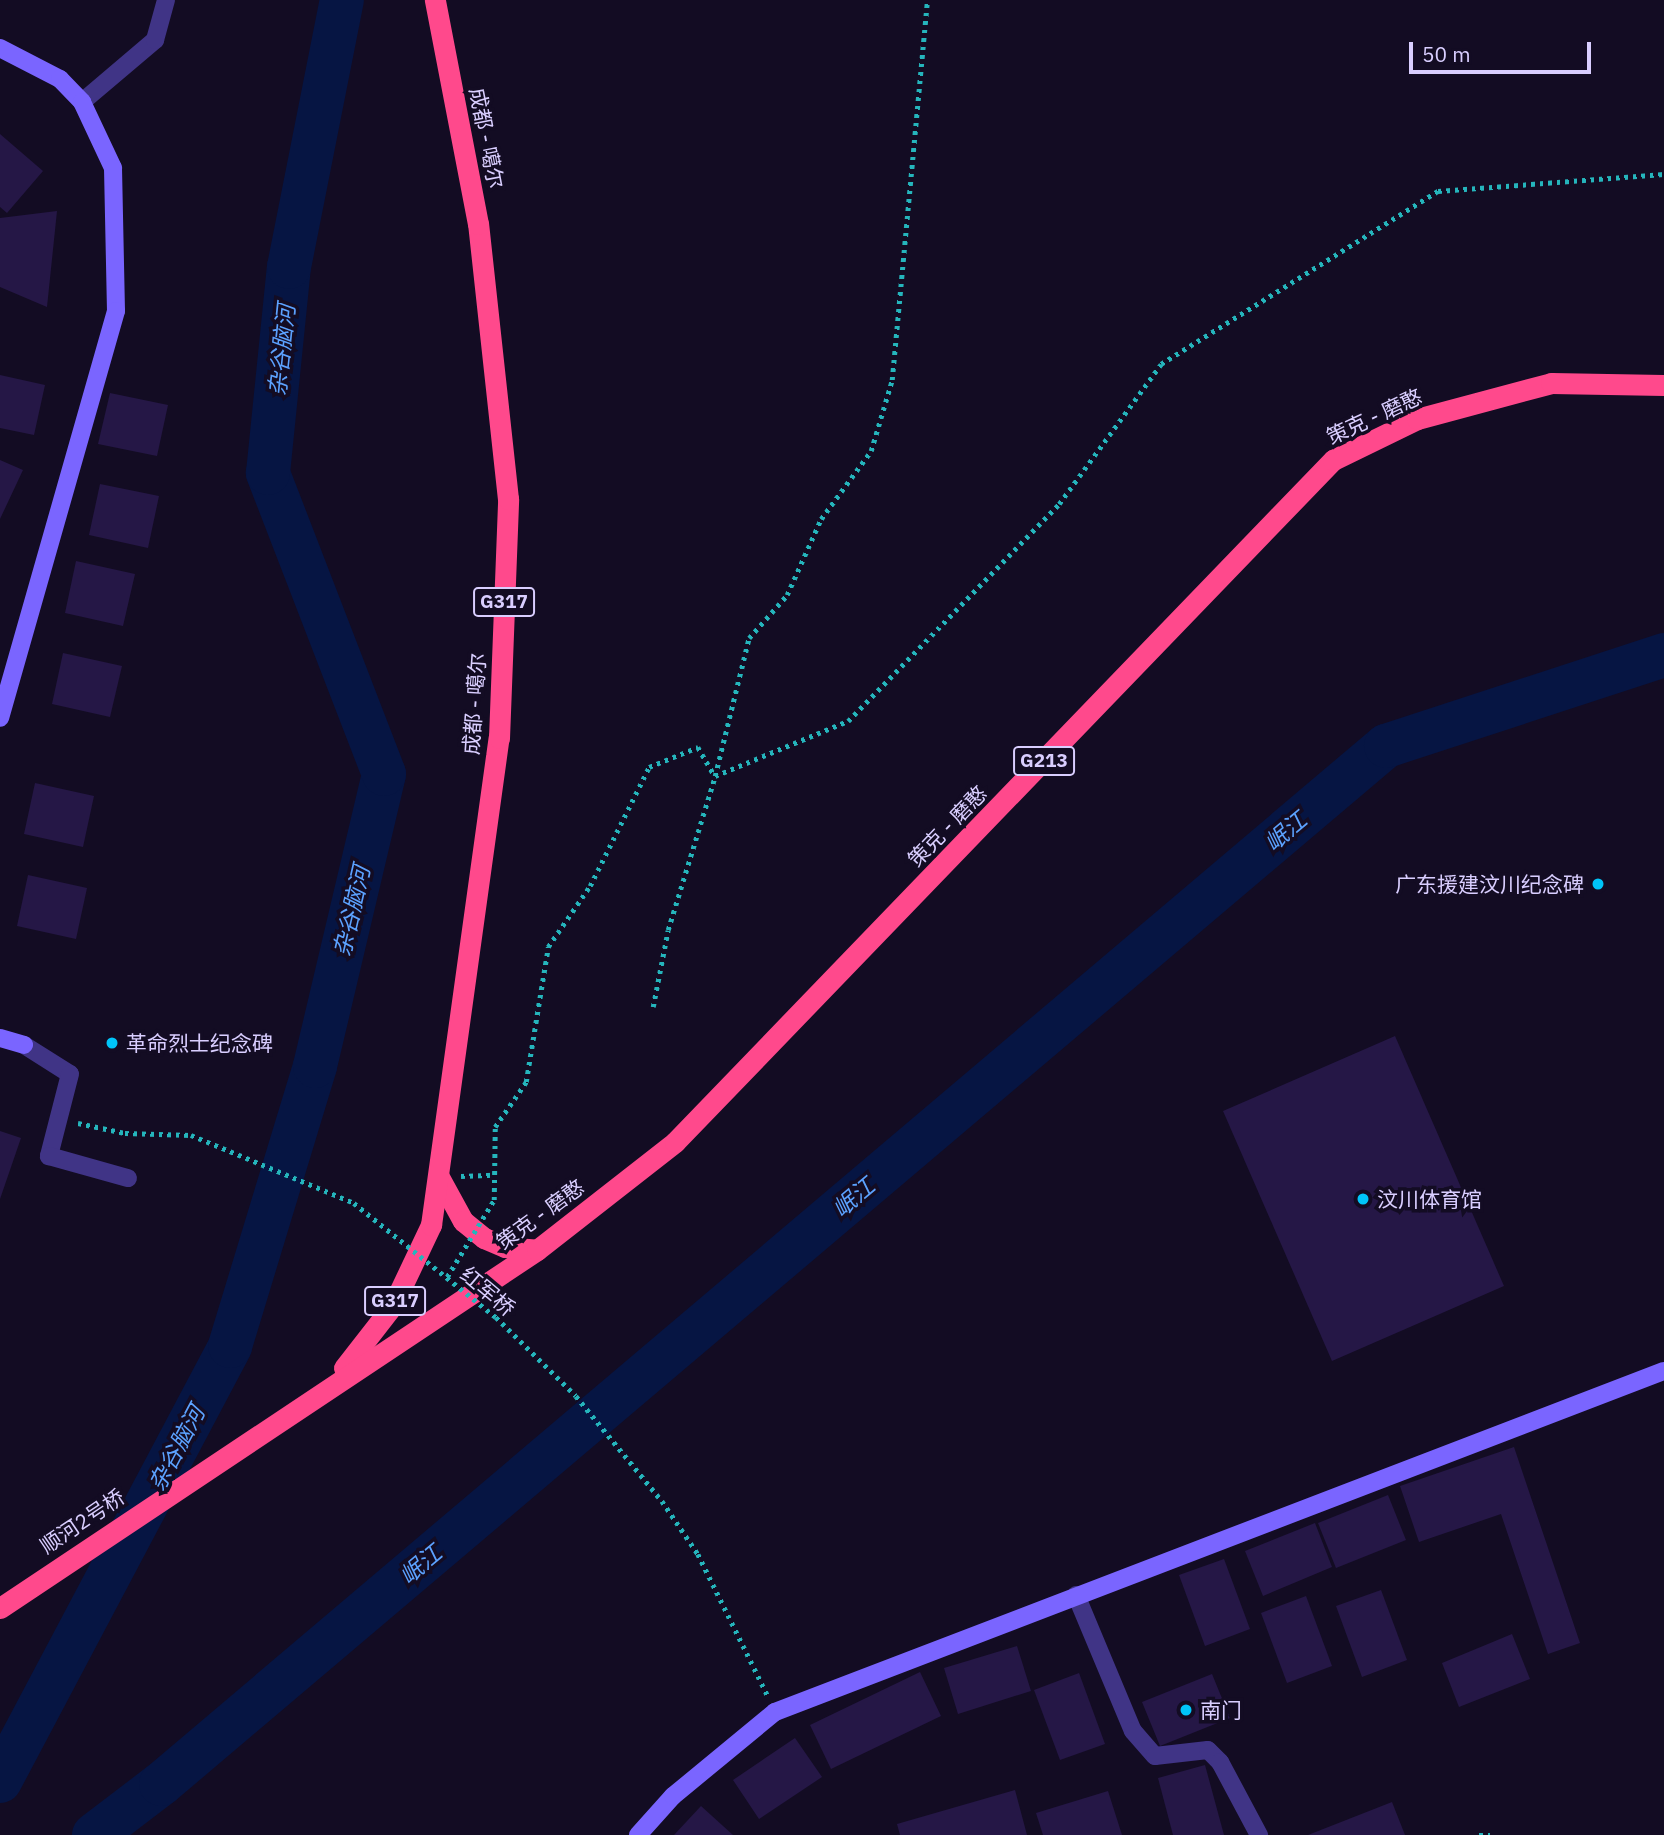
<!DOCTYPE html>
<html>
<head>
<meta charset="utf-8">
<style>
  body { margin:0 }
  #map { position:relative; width:1664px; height:1835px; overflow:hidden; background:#130c23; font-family:"IBM Plex Sans","Noto Sans SC",sans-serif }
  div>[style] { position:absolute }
  .river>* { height:44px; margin:-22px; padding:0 22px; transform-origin:22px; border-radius:22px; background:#061543 }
  .building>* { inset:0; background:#251746 }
  .path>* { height:4.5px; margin-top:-2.25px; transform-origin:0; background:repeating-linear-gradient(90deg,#25b5bc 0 3.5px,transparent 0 8.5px) }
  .street>* { height:18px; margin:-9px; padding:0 9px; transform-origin:9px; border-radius:9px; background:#403486 }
  .secondary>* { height:18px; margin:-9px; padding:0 9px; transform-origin:9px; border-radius:9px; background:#7a65ff }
  .highway>* { height:21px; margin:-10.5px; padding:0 10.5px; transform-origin:10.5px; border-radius:10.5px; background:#ff498c }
  .path-bridge>* { height:4.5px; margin-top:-2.25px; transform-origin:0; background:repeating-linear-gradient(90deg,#25b5bc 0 3.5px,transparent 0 8.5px) }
  .dots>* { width:19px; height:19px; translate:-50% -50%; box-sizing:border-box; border:4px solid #130c23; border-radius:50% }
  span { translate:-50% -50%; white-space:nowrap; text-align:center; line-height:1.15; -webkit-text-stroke:7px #130c23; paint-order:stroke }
  .shield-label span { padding:2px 5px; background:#130c23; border:2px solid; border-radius:5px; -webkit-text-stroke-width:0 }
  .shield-label { font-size:19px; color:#d9ceff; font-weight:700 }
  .street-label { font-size:21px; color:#d9ceff }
  .poi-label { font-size:21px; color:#d9ceff }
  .right { translate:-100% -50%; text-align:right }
  .left { translate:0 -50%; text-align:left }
  .water-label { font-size:23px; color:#5ca2ff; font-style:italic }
  .scale { position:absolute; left:1409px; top:42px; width:182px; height:32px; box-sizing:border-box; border:4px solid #d9ceff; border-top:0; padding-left:9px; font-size:21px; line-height:24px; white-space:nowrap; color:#d9ceff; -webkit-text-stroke:5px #130c23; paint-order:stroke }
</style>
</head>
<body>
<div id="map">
  <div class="river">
    <i style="left:0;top:1781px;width:492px;rotate:-62.1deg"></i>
    <i style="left:230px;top:1346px;width:293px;rotate:-73.1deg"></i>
    <i style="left:315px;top:1066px;width:300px;rotate:-76.7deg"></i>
    <i style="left:384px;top:774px;width:323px;rotate:-111.1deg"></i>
    <i style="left:268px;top:473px;width:207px;rotate:-84.2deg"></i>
    <i style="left:289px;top:267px;width:272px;rotate:-78.8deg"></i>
    <i style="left:94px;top:1835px;width:84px;rotate:-37.3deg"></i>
    <i style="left:161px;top:1784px;width:1606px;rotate:-40.28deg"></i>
    <i style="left:1386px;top:746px;width:293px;rotate:-18.1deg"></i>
  </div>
  <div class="building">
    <i style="clip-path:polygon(0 134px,43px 171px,7px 213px,0 207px)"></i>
    <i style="clip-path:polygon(57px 211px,47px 307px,0 287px,0 218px)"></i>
    <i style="clip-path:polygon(0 375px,45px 385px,34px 435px,0 428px)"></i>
    <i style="clip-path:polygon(110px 393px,168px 405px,157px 456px,98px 444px)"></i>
    <i style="clip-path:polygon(0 460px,23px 470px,0 519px)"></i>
    <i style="clip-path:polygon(100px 484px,159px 496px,148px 548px,89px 535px)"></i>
    <i style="clip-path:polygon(76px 561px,135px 574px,123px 626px,65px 613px)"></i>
    <i style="clip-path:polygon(63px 653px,122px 666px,110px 717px,52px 704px)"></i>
    <i style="clip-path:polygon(35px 783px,94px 796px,83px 847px,24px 834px)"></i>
    <i style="clip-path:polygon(28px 875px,87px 888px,76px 939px,17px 926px)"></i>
    <i style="clip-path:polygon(1395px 1036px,1504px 1286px,1332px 1361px,1223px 1111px)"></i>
    <i style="clip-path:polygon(0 1131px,21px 1138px,0 1199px)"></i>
    <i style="clip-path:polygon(1514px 1447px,1580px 1643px,1548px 1654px,1501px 1514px,1419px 1542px,1400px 1486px)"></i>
    <i style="clip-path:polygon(1388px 1495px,1406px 1540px,1336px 1568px,1318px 1523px)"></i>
    <i style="clip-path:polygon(1315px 1523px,1332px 1567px,1263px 1596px,1245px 1551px)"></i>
    <i style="clip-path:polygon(1224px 1559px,1250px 1629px,1205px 1646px,1179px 1575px)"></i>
    <i style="clip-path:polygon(1381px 1590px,1407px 1660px,1362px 1677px,1336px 1606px)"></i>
    <i style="clip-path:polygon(1306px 1596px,1332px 1666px,1287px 1683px,1261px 1613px)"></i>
    <i style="clip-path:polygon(1512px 1634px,1530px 1679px,1459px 1707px,1442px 1663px)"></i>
    <i style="clip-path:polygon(1017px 1646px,1031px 1691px,958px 1714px,944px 1668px)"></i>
    <i style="clip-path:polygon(920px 1672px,941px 1716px,831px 1769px,810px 1725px)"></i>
    <i style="clip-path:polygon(1079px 1673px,1105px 1744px,1060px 1760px,1034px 1690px)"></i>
    <i style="clip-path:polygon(1212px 1674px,1230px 1718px,1160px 1746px,1142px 1702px)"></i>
    <i style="clip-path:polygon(795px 1738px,822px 1777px,759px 1819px,733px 1780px)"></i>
    <i style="clip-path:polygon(1205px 1765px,1224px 1835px,1173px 1835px,1158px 1778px)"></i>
    <i style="clip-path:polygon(1015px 1790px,1027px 1835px,900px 1835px,897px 1824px)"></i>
    <i style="clip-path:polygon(1108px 1791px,1122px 1835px,1043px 1835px,1036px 1813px)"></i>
    <i style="clip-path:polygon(1392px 1802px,1405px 1835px,1308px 1835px)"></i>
    <i style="clip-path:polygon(701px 1806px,733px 1835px,674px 1835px)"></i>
  </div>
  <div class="path">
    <i style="left:715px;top:776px;width:142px;rotate:-76.2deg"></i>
    <i style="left:749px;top:638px;width:57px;rotate:-48.5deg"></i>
    <i style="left:787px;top:595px;width:83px;rotate:-65.9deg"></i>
    <i style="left:821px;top:519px;width:84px;rotate:-53.7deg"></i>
    <i style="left:871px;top:451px;width:74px;rotate:-73.5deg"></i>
    <i style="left:892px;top:380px;width:382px;rotate:-84.7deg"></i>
    <i style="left:653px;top:1007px;width:78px;rotate:-79deg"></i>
    <i style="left:668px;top:930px;width:161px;rotate:-73deg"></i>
    <i style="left:715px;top:776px;width:144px;rotate:-22.5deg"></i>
    <i style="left:848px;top:721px;width:303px;rotate:-45.8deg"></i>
    <i style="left:1059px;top:504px;width:173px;rotate:-53.9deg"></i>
    <i style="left:1161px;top:364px;width:327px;rotate:-32deg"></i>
    <i style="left:1438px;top:191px;width:227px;rotate:-4.3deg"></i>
    <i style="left:78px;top:1123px;width:48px;rotate:12deg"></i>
    <i style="left:125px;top:1133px;width:66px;rotate:1.7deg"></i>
    <i style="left:461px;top:1176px;width:33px;rotate:-2deg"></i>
    <i style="left:494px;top:1200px;width:73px;rotate:-89.2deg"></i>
    <i style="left:495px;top:1127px;width:55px;rotate:-55.4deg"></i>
    <i style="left:526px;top:1082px;width:137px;rotate:-80.7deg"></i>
    <i style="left:548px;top:947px;width:74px;rotate:-55.5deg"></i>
    <i style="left:590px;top:886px;width:133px;rotate:-63.6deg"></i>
    <i style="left:649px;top:767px;width:53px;rotate:-22.2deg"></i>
    <i style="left:698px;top:747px;width:34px;rotate:60deg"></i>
    <i style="left:698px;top:1554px;width:158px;rotate:63.8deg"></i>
    <i style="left:1479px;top:1835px;width:11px"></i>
  </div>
  <div class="street">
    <i style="left:82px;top:102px;width:96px;rotate:-40.3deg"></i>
    <i style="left:155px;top:40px;width:41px;rotate:-74.6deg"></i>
    <i style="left:24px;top:1045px;width:54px;rotate:32.2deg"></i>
    <i style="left:70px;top:1074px;width:85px;rotate:104.4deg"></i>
    <i style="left:49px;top:1156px;width:82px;rotate:15.6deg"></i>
    <i style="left:1076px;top:1595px;width:147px;rotate:67.3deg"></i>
    <i style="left:1133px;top:1731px;width:33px;rotate:49deg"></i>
    <i style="left:1155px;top:1756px;width:53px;rotate:-6.5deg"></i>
    <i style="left:1208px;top:1750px;width:17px;rotate:45deg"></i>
    <i style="left:1220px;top:1762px;width:83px;rotate:61.9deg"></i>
  </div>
  <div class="secondary">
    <i style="left:0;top:48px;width:68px;rotate:27.3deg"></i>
    <i style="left:60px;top:79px;width:32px;rotate:46deg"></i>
    <i style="left:82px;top:102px;width:73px;rotate:64.8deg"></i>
    <i style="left:113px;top:168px;width:143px;rotate:88.8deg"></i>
    <i style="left:116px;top:311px;width:423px;rotate:105.9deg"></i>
    <i style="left:0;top:1038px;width:25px;rotate:16deg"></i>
    <i style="left:638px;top:1835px;width:52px;rotate:-48.1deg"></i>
    <i style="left:673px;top:1796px;width:132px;rotate:-39.5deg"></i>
    <i style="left:775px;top:1712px;width:952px;rotate:-20.99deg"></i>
  </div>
  <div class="highway">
    <i style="left:439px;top:1177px;width:50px;rotate:61.4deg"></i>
    <i style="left:463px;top:1221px;width:27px;rotate:39deg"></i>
    <i style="left:484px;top:1238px;width:23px;rotate:23deg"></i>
    <i style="left:505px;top:1247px;width:32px;rotate:5deg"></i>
    <i style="left:344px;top:1368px;width:80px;rotate:-52.1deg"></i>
    <i style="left:393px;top:1305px;width:89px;rotate:-64.6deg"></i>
    <i style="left:431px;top:1225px;width:492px;rotate:-82.1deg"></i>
    <i style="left:499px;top:738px;width:239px;rotate:-87.8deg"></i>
    <i style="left:508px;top:499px;width:277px;rotate:-96.2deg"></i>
    <i style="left:478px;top:224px;width:228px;rotate:-100.9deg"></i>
    <i style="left:0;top:1608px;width:645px;rotate:-33.69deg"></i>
    <i style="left:537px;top:1250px;width:175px;rotate:-38deg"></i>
    <i style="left:675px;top:1142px;width:948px;rotate:-46.03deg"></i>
    <i style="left:1333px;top:460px;width:93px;rotate:-26deg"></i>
    <i style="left:1417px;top:419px;width:139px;rotate:-15deg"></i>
    <i style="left:1551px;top:383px;width:113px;rotate:1deg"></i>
  </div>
  <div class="path-bridge">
    <i style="left:191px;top:1135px;width:177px;rotate:22.6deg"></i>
    <i style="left:354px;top:1203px;width:182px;rotate:38.8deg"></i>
    <i style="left:496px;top:1317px;width:112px;rotate:44.6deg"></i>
    <i style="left:576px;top:1396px;width:136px;rotate:50.7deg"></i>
    <i style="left:662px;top:1501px;width:64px;rotate:55.8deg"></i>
    <i style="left:447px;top:1277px;width:90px;rotate:-58.6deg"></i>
  </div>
  <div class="dots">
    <i style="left:1598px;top:884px;background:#00c5f9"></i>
    <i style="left:112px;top:1043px;background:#00c5f9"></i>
    <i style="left:1363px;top:1199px;background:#00c5f9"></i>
    <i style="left:1186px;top:1710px;background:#00c5f9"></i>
  </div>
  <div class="shield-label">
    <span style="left:504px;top:602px">G317</span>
    <span style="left:1044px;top:761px">G213</span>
    <span style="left:395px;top:1301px">G317</span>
  </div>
  <div class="street-label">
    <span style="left:487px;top:138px;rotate:79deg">成都 - 噶尔</span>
    <span style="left:1374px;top:416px;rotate:-25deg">策克 - 磨憨</span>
    <span style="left:474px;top:704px;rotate:-86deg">成都 - 噶尔</span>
    <span style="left:947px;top:826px;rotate:-46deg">策克 - 磨憨</span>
    <span style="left:540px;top:1214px;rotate:-36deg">策克 - 磨憨</span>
    <span style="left:488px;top:1291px;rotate:40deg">红军桥</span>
    <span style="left:82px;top:1521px;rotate:-34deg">顺河2号桥</span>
  </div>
  <div class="poi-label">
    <span class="right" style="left:1584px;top:884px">广东援建汶川纪念碑</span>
    <span class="left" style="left:126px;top:1043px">革命烈士纪念碑</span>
    <span class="left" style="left:1377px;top:1199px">汶川体育馆</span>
    <span class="left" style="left:1200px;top:1710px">南门</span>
  </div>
  <div class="water-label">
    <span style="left:281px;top:350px;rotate:-84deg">杂谷脑河</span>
    <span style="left:1285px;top:831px;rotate:-40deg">岷江</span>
    <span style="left:351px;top:911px;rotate:-77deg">杂谷脑河</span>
    <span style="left:853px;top:1197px;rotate:-40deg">岷江</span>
    <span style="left:176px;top:1448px;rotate:-62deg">杂谷脑河</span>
    <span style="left:420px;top:1564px;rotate:-40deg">岷江</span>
  </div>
  <div class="scale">50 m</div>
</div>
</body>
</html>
